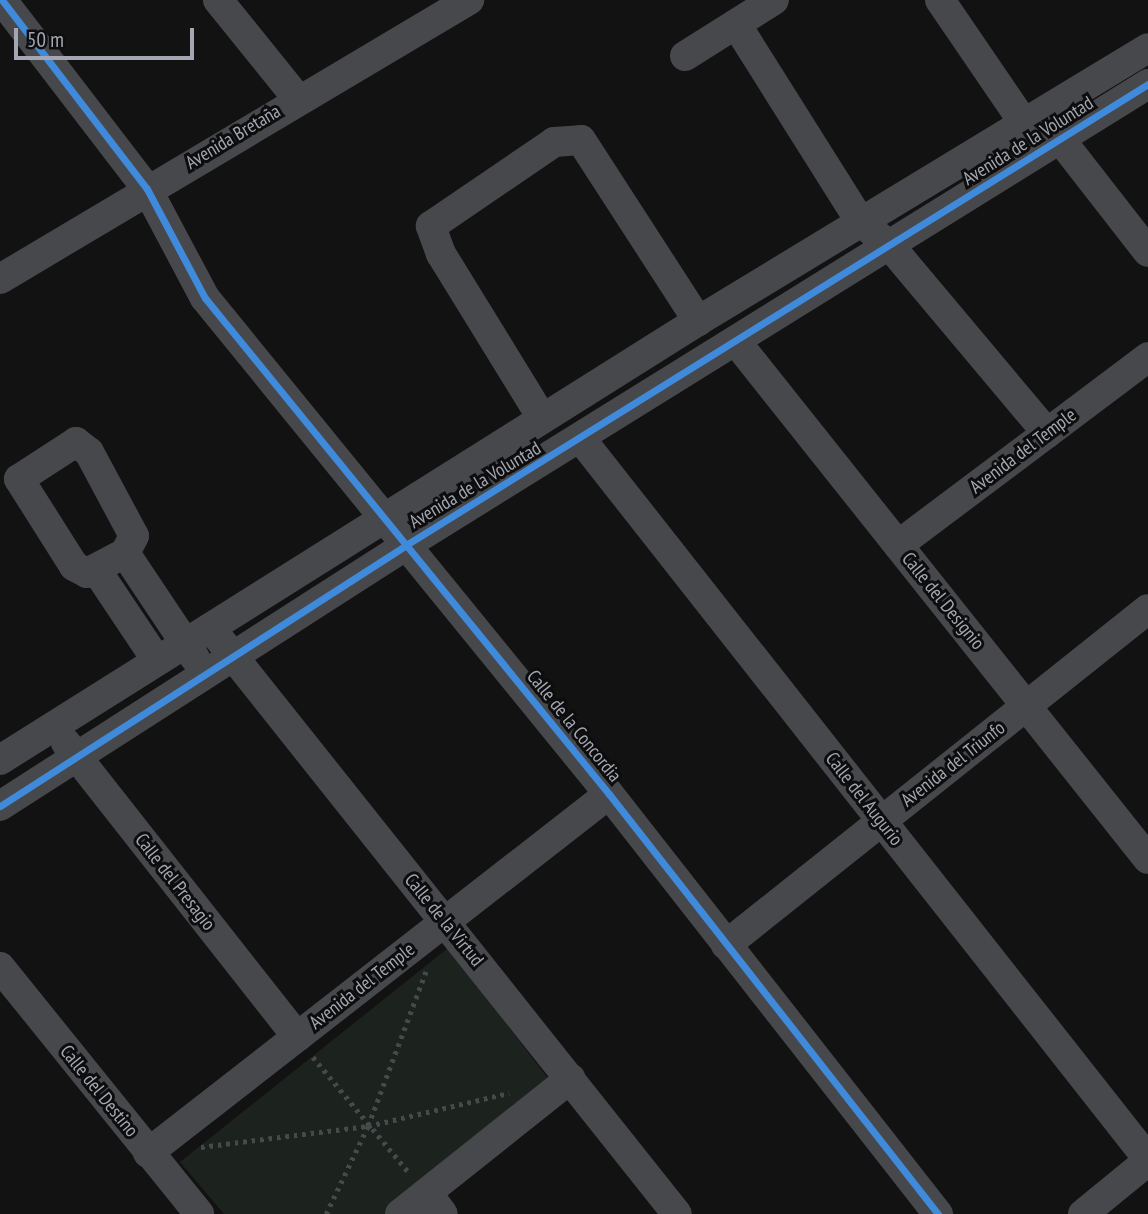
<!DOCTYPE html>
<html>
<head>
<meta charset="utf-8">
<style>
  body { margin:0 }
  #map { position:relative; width:1148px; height:1214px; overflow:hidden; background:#121213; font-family:"PT Sans Narrow",sans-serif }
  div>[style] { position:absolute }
  .green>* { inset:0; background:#1c221d }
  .path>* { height:4.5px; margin-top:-2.25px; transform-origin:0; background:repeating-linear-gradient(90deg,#48494c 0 3.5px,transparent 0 8.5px) }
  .minor>* { height:30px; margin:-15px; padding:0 15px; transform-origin:15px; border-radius:15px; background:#47484b }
  .cycleway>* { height:7px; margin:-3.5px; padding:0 3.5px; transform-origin:3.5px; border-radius:3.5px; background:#408adc }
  span { translate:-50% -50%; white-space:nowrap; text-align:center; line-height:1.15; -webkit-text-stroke:6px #0d0d0e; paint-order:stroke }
  .street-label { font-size:19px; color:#a4a7b2 }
  .scale { position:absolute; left:14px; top:28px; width:180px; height:32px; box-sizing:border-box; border:4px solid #a4a7b2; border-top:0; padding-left:9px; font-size:21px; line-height:24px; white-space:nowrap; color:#a4a7b2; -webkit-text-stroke:5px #0d0d0e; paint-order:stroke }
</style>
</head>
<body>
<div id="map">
  <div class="green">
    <i style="clip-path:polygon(448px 948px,550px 1081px,384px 1214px,224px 1214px,180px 1162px)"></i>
  </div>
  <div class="path">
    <i style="left:313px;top:1057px;width:152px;rotate:50.3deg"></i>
    <i style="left:201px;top:1147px;width:168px;rotate:-7.2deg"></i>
    <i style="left:368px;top:1126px;width:145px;rotate:-13.2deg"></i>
    <i style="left:326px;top:1214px;width:98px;rotate:-64.5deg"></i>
    <i style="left:368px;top:1126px;width:165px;rotate:-69.5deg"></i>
  </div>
  <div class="minor">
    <i style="left:2px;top:0;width:238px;rotate:52.5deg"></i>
    <i style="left:147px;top:189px;width:123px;rotate:62deg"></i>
    <i style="left:205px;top:298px;width:640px;rotate:50.84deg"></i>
    <i style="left:609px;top:794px;width:534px;rotate:51.93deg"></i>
    <i style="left:218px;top:0;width:126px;rotate:51.1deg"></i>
    <i style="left:940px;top:0;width:149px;rotate:55.7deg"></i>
    <i style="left:1024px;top:123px;width:39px;rotate:24deg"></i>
    <i style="left:1060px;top:139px;width:143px;rotate:52.1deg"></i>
    <i style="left:736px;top:24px;width:233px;rotate:57.8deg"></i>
    <i style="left:860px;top:221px;width:40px;rotate:40deg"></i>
    <i style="left:891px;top:247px;width:243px;rotate:50deg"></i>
    <i style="left:685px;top:56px;width:105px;rotate:-32.2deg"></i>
    <i style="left:0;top:279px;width:546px;rotate:-30.75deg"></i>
    <i style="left:738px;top:344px;width:658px;rotate:51.48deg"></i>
    <i style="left:542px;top:418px;width:193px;rotate:-121.6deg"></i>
    <i style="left:441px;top:254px;width:30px;rotate:-110deg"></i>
    <i style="left:431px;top:226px;width:149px;rotate:-34.3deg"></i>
    <i style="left:554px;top:142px;width:27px;rotate:-4deg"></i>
    <i style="left:581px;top:140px;width:216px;rotate:57.1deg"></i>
    <i style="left:581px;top:439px;width:916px;rotate:51.78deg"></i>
    <i style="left:76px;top:442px;width:16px;rotate:38deg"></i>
    <i style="left:89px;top:452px;width:95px;rotate:61.8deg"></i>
    <i style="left:134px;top:536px;width:19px;rotate:118deg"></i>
    <i style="left:125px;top:553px;width:43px;rotate:152.2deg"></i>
    <i style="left:87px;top:573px;width:15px;rotate:-152deg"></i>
    <i style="left:74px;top:566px;width:103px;rotate:-122.3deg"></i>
    <i style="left:19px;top:479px;width:68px;rotate:-33deg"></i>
    <i style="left:898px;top:545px;width:313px;rotate:-36.9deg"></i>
    <i style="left:125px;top:553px;width:126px;rotate:56.3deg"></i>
    <i style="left:97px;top:571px;width:106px;rotate:56.2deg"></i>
    <i style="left:221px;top:641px;width:732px;rotate:51.49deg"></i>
    <i style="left:66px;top:743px;width:374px;rotate:51.8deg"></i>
    <i style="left:0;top:760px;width:825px;rotate:-32.17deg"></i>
    <i style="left:698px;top:321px;width:526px;rotate:-31.24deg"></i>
    <i style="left:0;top:806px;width:483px;rotate:-32.7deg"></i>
    <i style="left:406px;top:545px;width:874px;rotate:-31.85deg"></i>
    <i style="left:726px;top:945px;width:539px;rotate:-38.53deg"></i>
    <i style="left:0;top:967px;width:317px;rotate:51.1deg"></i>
    <i style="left:148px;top:1153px;width:584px;rotate:-37.91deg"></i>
    <i style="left:427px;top:1193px;width:26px;rotate:53deg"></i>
    <i style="left:400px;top:1214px;width:218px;rotate:-38.5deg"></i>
    <i style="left:1083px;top:1214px;width:84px;rotate:-39.2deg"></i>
  </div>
  <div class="cycleway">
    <i style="left:2px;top:0;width:238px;rotate:52.5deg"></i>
    <i style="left:147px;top:189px;width:123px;rotate:62deg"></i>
    <i style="left:205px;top:298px;width:640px;rotate:50.84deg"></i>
    <i style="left:609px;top:794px;width:534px;rotate:51.93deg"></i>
    <i style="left:0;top:806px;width:483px;rotate:-32.7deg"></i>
    <i style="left:406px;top:545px;width:874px;rotate:-31.85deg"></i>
  </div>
  <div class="street-label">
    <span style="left:233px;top:137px;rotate:-31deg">Avenida Bretaña</span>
    <span style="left:1028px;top:141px;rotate:-32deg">Avenida de la Voluntad</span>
    <span style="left:1023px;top:451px;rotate:-37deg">Avenida del Temple</span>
    <span style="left:475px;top:485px;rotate:-31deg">Avenida de la Voluntad</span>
    <span style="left:943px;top:601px;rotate:51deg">Calle del Designio</span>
    <span style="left:574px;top:726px;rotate:51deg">Calle de la Concordia</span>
    <span style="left:953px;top:764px;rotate:-38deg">Avenida del Triunfo</span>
    <span style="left:864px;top:799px;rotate:52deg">Calle del Augurio</span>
    <span style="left:175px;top:882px;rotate:52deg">Calle del Presagio</span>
    <span style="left:444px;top:920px;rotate:51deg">Calle de la Virtud</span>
    <span style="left:362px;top:986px;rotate:-38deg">Avenida del Temple</span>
    <span style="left:99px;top:1091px;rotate:51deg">Calle del Destino</span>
  </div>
  <div class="scale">50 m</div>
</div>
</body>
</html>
